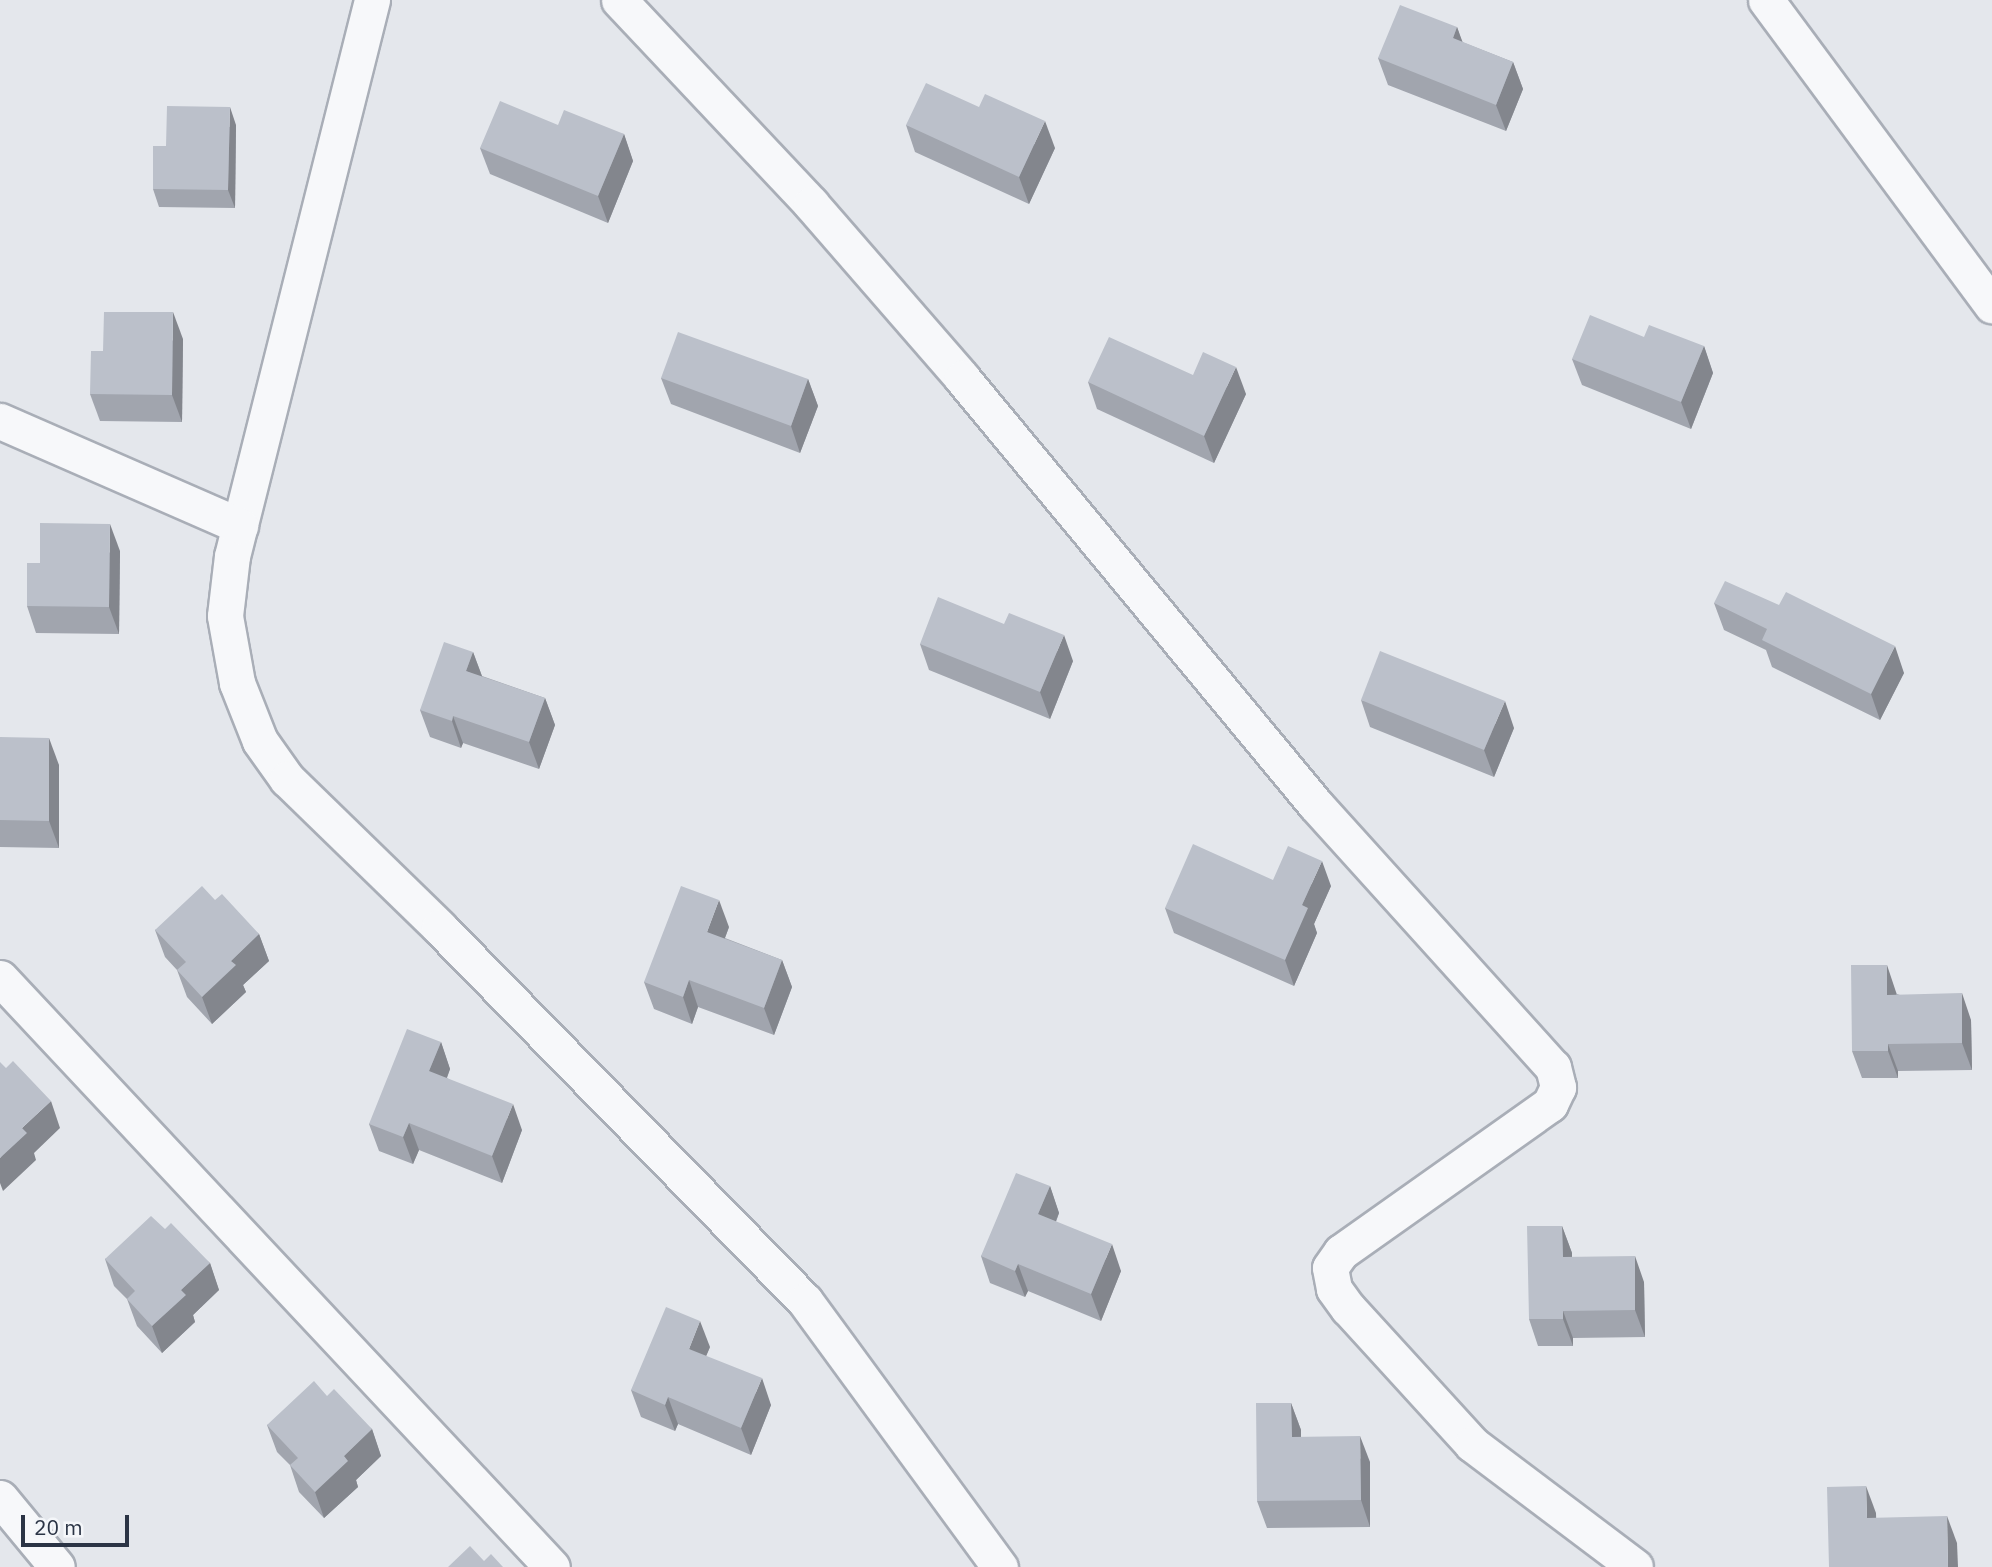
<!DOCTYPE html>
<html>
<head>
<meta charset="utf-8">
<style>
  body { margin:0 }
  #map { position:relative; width:1992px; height:1567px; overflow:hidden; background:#e4e7ec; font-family:"IBM Plex Sans",sans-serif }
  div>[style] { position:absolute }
  .roads { filter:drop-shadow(2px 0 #a9aeb7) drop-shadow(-2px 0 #a9aeb7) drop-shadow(0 2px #a9aeb7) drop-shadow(0 -2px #a9aeb7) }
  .minor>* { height:35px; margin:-17.5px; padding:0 17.5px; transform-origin:17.5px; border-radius:17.5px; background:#f7f8fa }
  .wall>* { inset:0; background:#a1a5ae }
  .shaded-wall>* { inset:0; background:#83868d }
  .building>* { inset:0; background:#bbc0ca }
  span { translate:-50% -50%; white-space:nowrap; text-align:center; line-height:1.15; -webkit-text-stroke:5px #f4f6f9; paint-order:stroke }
  .scale { position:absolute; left:21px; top:1515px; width:108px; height:32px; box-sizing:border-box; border:4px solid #2b3445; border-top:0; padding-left:9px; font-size:21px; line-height:24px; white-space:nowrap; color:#2b3445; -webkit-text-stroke:5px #f4f6f9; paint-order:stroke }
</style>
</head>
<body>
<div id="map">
  <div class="roads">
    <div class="minor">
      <i style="left:372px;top:0;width:573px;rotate:104.13deg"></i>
      <i style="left:232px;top:556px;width:60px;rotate:96.7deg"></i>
      <i style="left:225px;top:616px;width:68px;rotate:79.8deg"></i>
      <i style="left:237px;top:683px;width:62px;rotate:68.4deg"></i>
      <i style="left:260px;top:741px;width:47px;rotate:54.6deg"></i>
      <i style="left:287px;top:779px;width:212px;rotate:44.2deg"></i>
      <i style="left:439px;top:927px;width:523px;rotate:45.62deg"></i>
      <i style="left:805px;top:1301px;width:330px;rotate:53.8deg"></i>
      <i style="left:619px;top:0;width:280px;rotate:46.7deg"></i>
      <i style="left:811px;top:204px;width:230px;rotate:49deg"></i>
      <i style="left:962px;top:378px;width:553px;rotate:50.35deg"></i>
      <i style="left:1315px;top:804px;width:355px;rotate:47.9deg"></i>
      <i style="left:1553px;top:1067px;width:21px;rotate:76deg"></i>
      <i style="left:1558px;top:1087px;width:19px;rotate:115deg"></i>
      <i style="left:1550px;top:1104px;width:256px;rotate:144.7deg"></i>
      <i style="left:1341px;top:1252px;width:19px;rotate:125deg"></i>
      <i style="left:1330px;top:1268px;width:21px;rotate:79deg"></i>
      <i style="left:1334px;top:1289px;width:24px;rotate:54deg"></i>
      <i style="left:1348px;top:1308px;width:184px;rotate:47.6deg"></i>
      <i style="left:1472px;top:1444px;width:204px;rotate:37deg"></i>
      <i style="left:1766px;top:0;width:380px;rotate:53.5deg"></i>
      <i style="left:0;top:421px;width:262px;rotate:23.6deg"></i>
      <i style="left:0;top:978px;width:807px;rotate:46.86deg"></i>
      <i style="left:0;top:1498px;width:89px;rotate:50.4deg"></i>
    </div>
  </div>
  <div class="wall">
    <i style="clip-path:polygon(1457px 27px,1462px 42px,1513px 62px,1523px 89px,1506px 131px,1388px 85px,1378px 58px)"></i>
    <i style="clip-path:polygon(236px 125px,235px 208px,159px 207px,153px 189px,166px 146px)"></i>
    <i style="clip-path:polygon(558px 125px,624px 134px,633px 161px,608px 223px,490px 174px,480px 148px)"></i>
    <i style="clip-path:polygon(906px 125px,1055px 148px,1029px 204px,915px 152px)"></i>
    <i style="clip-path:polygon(183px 339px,182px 422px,100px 421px,90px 394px,103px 351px)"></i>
    <i style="clip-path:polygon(1704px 346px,1713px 373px,1691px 429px,1582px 385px,1572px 359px)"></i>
    <i style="clip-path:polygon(1193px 375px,1246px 394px,1214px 463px,1097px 409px,1088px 382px)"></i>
    <i style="clip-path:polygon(661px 378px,808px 379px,818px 406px,800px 453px,671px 404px)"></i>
    <i style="clip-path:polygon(120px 551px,119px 634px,36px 633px,27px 606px,40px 563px)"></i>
    <i style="clip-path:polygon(1714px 603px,1779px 605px,1904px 673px,1880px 720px,1772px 667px,1766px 650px,1724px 630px)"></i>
    <i style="clip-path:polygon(1004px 624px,1073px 661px,1050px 719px,929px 670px,920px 644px)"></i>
    <i style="clip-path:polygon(473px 652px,482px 676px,545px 698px,555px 725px,539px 769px,463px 743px,461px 748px,430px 737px,420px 710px)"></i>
    <i style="clip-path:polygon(1361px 700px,1514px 728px,1494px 777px,1370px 727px)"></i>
    <i style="clip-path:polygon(0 737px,59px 765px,59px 848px,0 847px)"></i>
    <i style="clip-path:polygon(1273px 880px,1331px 886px,1314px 924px,1317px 933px,1294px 986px,1174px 933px,1165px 908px)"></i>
    <i style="clip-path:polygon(215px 900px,259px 934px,269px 961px,243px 985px,246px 992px,212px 1024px,187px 997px,177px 970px,165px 957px,155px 930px)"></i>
    <i style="clip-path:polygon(729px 927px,725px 938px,782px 960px,792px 987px,774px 1035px,698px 1007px,692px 1024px,654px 1009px,644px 982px)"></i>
    <i style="clip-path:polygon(1896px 992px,1897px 994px,1971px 1020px,1972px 1070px,1898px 1071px,1898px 1078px,1862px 1078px,1852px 1051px)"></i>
    <i style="clip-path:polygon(441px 1042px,450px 1069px,447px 1078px,522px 1130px,502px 1183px,419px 1150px,413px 1164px,379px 1151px,369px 1124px)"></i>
    <i style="clip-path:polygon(1050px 1186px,1059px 1213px,1056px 1222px,1121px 1271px,1101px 1321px,1028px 1291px,1025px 1297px,990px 1283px,981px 1256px)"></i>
    <i style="clip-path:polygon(1562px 1226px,1572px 1253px,1572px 1257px,1644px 1282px,1645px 1337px,1573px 1338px,1573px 1346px,1538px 1346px,1529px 1319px)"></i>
    <i style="clip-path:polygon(165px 1229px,210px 1263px,219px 1290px,193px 1315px,195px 1322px,162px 1353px,137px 1326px,127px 1299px,114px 1286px,105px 1259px)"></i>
    <i style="clip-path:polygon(710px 1347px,706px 1356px,771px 1405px,751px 1455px,678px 1424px,675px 1431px,641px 1417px,631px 1390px)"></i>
    <i style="clip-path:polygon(327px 1396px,372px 1429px,381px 1456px,356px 1480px,358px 1487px,324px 1518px,299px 1492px,290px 1465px,277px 1452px,267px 1425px)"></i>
    <i style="clip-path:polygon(1291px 1403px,1301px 1430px,1301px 1437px,1370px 1462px,1370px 1527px,1267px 1528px,1257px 1501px)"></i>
  </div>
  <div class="shaded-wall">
    <i style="clip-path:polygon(1457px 27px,1467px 54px,1453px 38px)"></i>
    <i style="clip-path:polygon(1513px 62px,1523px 89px,1506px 131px,1496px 105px)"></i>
    <i style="clip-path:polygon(230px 107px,236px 125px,235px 208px,228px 190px)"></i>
    <i style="clip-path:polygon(1045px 121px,1055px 148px,1029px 204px,1019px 177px)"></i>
    <i style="clip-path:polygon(624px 134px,633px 161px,608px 223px,598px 196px)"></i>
    <i style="clip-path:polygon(173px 312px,183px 339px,182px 422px,172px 395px)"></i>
    <i style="clip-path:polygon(1704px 346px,1713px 373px,1691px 429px,1681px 402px)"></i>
    <i style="clip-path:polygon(1236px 367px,1246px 394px,1214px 463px,1204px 436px)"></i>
    <i style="clip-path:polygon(808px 379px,818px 406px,800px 453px,791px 426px)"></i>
    <i style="clip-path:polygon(110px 524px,120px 551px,119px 634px,109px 607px)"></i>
    <i style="clip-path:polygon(1064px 635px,1073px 661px,1050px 719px,1040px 692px)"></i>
    <i style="clip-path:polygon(1895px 646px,1904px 673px,1880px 720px,1871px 694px)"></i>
    <i style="clip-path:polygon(473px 652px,483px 679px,466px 671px)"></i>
    <i style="clip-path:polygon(545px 698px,555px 725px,539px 769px,529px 742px)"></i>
    <i style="clip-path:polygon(1505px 701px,1514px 728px,1494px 777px,1484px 750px)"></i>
    <i style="clip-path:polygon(453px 716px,463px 743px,461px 748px,452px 721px)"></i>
    <i style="clip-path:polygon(49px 738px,59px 765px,59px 848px,49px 821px)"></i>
    <i style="clip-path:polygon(1322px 861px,1331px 886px,1314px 924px,1317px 933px,1294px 986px,1285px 960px,1302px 905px)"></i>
    <i style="clip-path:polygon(719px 900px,729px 927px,717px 959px,707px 932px)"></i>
    <i style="clip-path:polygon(259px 934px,269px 961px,243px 985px,246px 992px,212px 1024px,202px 997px,231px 961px)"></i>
    <i style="clip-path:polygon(782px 960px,792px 987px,774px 1035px,764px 1008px)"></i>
    <i style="clip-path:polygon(1887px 965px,1896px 992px,1897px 1021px,1887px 995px)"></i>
    <i style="clip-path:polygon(689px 980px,698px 1007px,692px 1024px,683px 997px)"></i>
    <i style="clip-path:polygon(1962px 993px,1971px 1020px,1972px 1070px,1962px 1043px)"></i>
    <i style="clip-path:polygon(441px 1042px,450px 1069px,439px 1098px,429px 1071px)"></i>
    <i style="clip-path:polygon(1888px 1044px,1898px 1071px,1898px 1078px,1888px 1051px)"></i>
    <i style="clip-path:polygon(51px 1101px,60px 1128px,34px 1153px,36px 1160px,3px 1191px,0 1183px,0 1158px,22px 1128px)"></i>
    <i style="clip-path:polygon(513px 1104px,522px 1130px,502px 1183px,492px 1156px)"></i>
    <i style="clip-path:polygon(409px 1123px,419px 1150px,413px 1164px,403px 1137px)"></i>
    <i style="clip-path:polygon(1050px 1186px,1059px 1213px,1048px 1241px,1038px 1214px)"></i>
    <i style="clip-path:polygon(1562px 1226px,1572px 1253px,1572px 1284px,1563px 1257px)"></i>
    <i style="clip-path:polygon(1112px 1244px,1121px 1271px,1101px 1321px,1091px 1294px)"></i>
    <i style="clip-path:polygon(1635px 1256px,1644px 1282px,1645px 1337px,1635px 1310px)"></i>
    <i style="clip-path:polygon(210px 1263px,219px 1290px,193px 1315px,195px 1322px,162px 1353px,152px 1326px,181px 1290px)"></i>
    <i style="clip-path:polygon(1018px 1264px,1028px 1291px,1025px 1297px,1015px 1271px)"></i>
    <i style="clip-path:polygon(1563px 1311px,1573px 1338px,1573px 1346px,1563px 1319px)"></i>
    <i style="clip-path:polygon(700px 1321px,710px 1347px,698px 1375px,689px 1349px)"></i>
    <i style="clip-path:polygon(762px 1378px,771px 1405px,751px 1455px,741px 1428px)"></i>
    <i style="clip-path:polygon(668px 1397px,678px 1424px,675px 1431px,665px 1405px)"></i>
    <i style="clip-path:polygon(1291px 1403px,1301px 1430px,1301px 1464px,1292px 1437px)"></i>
    <i style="clip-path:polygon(372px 1429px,381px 1456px,356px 1480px,358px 1487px,324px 1518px,315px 1492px,344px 1456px)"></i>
    <i style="clip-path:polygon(1360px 1436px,1370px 1462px,1370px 1527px,1361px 1500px)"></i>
    <i style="clip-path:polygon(1866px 1486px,1876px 1513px,1877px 1545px,1867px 1518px)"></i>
    <i style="clip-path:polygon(1947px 1516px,1957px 1543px,1958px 1567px,1948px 1567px)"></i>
  </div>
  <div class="building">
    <i style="clip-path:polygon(1400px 5px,1457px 27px,1453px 38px,1513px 62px,1496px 105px,1378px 58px)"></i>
    <i style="clip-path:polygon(926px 83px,979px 107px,985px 94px,1045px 121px,1019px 177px,906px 125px)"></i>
    <i style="clip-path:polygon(500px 101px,558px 125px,564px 110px,624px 134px,598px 196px,480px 148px)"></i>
    <i style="clip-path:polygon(167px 106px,230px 107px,228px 190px,153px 189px,153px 146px,166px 146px)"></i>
    <i style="clip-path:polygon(104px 312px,173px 312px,172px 395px,90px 394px,91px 351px,103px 351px)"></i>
    <i style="clip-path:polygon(1590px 315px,1644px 337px,1649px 325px,1704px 346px,1681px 402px,1572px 359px)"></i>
    <i style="clip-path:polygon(678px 332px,808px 379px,791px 426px,661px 378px)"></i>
    <i style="clip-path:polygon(1109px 337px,1193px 375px,1203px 352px,1236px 367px,1204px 436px,1088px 382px)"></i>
    <i style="clip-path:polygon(40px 523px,110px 524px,109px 607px,27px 606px,27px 563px,40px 563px)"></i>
    <i style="clip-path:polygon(1725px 581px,1779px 605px,1786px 592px,1895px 646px,1871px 694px,1762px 640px,1767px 629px,1714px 603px)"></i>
    <i style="clip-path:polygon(938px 597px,1004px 624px,1009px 613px,1064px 635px,1040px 692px,920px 644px)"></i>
    <i style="clip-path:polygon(444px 642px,473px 652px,466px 671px,545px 698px,529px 742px,453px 716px,452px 721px,420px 710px)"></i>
    <i style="clip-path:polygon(1380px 651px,1505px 701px,1484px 750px,1361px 700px)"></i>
    <i style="clip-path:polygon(0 737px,49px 738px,49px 821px,0 820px)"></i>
    <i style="clip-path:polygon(1193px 844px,1273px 880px,1288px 846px,1322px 861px,1302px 905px,1308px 908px,1285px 960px,1165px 908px)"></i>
    <i style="clip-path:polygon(202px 886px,215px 900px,222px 894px,259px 934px,231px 961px,236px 965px,202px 997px,177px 970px,186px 962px,155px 930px)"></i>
    <i style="clip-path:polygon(681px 886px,719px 900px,707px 932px,782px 960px,764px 1008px,689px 980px,683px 997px,644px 982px)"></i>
    <i style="clip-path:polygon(1851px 965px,1887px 965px,1887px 995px,1962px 993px,1962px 1043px,1888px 1044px,1888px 1051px,1852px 1051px)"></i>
    <i style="clip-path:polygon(407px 1029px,441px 1042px,429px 1071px,513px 1104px,492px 1156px,409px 1123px,403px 1137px,369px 1124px)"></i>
    <i style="clip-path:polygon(13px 1061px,51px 1101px,22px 1128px,27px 1133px,0 1158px,0 1062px,6px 1068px)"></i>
    <i style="clip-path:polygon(1016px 1173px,1050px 1186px,1038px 1214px,1112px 1244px,1091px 1294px,1018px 1264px,1015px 1271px,981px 1256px)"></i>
    <i style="clip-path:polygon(151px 1216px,165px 1229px,171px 1223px,210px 1263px,181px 1290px,186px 1295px,152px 1326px,127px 1299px,135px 1291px,105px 1259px)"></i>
    <i style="clip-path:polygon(1527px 1226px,1562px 1226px,1563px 1257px,1635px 1256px,1635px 1310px,1563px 1311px,1563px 1319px,1529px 1319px)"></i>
    <i style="clip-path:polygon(666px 1307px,700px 1321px,689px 1349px,762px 1378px,741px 1428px,668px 1397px,665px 1405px,631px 1390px)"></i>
    <i style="clip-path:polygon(314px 1381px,327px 1396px,334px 1389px,372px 1429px,344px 1456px,348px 1461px,315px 1492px,290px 1465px,298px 1458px,267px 1425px)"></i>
    <i style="clip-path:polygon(1256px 1403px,1291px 1403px,1292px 1437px,1360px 1436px,1361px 1500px,1257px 1501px)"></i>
    <i style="clip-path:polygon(1866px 1486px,1867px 1518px,1947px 1516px,1948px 1567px,1829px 1567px,1827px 1487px)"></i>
    <i style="clip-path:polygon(470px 1546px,484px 1561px,491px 1554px,503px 1567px,448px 1567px)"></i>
  </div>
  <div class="scale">20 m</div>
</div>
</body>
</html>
